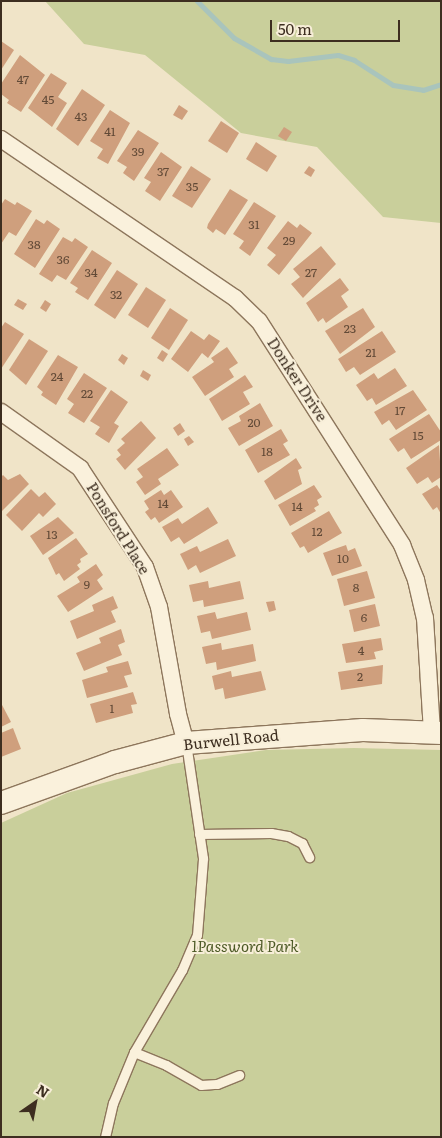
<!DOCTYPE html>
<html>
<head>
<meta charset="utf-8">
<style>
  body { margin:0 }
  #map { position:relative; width:442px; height:1138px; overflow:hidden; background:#f0e4c8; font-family:Literata,serif }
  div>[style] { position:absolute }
  .green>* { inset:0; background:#c9cf9b }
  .stream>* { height:5px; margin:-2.5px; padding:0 2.5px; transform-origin:2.5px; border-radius:2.5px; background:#a9c4bc }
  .building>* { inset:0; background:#cf9f7d }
  .roads { filter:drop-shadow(1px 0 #8d765c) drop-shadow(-1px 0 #8d765c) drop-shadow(0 1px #8d765c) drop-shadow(0 -1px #8d765c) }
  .lane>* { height:9px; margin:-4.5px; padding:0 4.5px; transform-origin:4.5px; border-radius:4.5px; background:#faf1dc }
  .street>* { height:16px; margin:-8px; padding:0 8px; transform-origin:8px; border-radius:8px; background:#faf1dc }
  .secondary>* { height:22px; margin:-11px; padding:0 11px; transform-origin:11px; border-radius:11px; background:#faf1dc }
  span { translate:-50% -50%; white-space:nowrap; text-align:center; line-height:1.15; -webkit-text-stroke:4px #f7eed8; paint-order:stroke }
  .number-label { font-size:12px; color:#624a37 }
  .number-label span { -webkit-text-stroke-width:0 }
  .street-label { font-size:15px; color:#3d2e20 }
  .park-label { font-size:15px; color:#4d5a26; font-style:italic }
  .frame { position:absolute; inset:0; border:2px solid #3d2e20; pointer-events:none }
  .north { position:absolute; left:10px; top:1078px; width:50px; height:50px; -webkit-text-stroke:4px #f7eed8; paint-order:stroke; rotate:33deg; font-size:14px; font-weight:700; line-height:20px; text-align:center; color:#3d2e20 }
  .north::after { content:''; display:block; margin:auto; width:18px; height:22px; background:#3d2e20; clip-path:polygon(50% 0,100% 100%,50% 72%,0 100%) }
  .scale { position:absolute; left:270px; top:20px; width:130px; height:22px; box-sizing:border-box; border:2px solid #3d2e20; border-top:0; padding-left:6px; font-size:15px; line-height:18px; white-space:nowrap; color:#3d2e20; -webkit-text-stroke:4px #f7eed8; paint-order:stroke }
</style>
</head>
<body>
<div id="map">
  <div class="green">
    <i style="clip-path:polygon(45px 1px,441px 1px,441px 223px,383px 217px,317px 147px,241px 133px,145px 55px,84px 44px)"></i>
    <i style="clip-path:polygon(354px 748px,441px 750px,441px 1137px,1px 1137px,1px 823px,67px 793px,172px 764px,266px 750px)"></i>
  </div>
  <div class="stream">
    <i style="left:197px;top:1px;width:52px;rotate:45deg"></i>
    <i style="left:234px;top:38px;width:43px;rotate:29.6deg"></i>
    <i style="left:271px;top:59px;width:17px;rotate:7deg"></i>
    <i style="left:288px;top:61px;width:50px;rotate:-6.8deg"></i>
    <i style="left:338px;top:55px;width:17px;rotate:17deg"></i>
    <i style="left:354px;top:60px;width:46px;rotate:32.7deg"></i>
    <i style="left:393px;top:85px;width:30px;rotate:9deg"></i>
    <i style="left:423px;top:90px;width:19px;rotate:-18deg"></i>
  </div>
  <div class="building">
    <i style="clip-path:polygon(1px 41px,14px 50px,1px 70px)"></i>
    <i style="clip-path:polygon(20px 55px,45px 75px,21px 112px,7px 103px,9px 100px,1px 94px,1px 84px)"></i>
    <i style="clip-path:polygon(51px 73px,67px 83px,58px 97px,67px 103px,52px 127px,28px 108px)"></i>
    <i style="clip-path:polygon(82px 89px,105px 105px,78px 146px,56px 129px)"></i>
    <i style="clip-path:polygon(179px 105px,188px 111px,182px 120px,173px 115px)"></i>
    <i style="clip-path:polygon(110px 110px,130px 123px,108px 164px,97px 158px,103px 149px,90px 141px)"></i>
    <i style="clip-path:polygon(221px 121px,239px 133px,227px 153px,208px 141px)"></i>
    <i style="clip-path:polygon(284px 127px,292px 132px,286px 141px,278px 136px)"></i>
    <i style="clip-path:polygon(138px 130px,159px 143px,134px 181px,123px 173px,127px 167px,117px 161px)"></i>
    <i style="clip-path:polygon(256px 142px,277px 156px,267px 172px,246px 159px)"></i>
    <i style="clip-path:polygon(161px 152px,182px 167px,160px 201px,145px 191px,151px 182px,144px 178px)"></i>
    <i style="clip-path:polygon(191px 166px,211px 179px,192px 208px,172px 196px)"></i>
    <i style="clip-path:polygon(309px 166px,315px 170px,311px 177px,304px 173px)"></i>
    <i style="clip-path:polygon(230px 189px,248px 200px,225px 235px,216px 229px,213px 233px,207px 228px,208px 224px)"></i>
    <i style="clip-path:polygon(5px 199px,15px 205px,17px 202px,32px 211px,16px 236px,9px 232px,1px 244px,1px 205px)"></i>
    <i style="clip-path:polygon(254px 202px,276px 216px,250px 256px,239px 248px,244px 241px,233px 234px)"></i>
    <i style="clip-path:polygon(36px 219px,44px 224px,47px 220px,60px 229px,35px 268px,14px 254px)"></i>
    <i style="clip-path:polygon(288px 221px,297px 228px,300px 224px,312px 233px,279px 275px,267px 265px,276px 255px,267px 248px)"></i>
    <i style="clip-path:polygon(63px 237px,72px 242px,75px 238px,88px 247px,66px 280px,57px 275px,52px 282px,39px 274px)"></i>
    <i style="clip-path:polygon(321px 246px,336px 264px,303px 298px,291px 284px,300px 277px,293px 269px)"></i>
    <i style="clip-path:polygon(92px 250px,112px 263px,88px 300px,75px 292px,78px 288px,70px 283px)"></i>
    <i style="clip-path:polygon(117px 270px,138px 284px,115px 319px,94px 305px)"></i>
    <i style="clip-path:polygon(340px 278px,349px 290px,341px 296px,348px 307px,326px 323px,323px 318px,318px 322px,306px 303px)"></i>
    <i style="clip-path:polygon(146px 287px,166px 300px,148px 328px,128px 315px)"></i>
    <i style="clip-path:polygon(18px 299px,27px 304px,23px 310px,14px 305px)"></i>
    <i style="clip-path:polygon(45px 300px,51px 304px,46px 312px,40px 308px)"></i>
    <i style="clip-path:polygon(170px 308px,188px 320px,169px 350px,151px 338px)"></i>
    <i style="clip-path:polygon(363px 308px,375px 327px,340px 354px,325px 331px)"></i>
    <i style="clip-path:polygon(5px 322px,24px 334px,1px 369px,1px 328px)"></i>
    <i style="clip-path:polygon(191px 331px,204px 340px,209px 334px,220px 341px,208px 358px,202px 353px,188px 372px,171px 359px)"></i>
    <i style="clip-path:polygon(382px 331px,396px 352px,360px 375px,354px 367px,346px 372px,338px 359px)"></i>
    <i style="clip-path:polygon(29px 339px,48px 351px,26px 385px,9px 370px)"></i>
    <i style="clip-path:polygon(227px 347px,238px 363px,229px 369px,234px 377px,205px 396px,192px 377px,214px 362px,211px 358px)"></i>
    <i style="clip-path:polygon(162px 350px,168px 354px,163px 362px,157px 358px)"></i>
    <i style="clip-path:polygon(122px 354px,128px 358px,124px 365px,118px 360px)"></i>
    <i style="clip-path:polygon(58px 355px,78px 367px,56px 405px,41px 395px,43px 392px,37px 387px)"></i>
    <i style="clip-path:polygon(395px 368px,407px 386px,376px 405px,372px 398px,367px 401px,356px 385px,374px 373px,378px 379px)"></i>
    <i style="clip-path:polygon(143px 370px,151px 375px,148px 381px,140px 376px)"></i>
    <i style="clip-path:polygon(84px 373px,107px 388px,84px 423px,68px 413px,74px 404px,67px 399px)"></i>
    <i style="clip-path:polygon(245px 375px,253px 387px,243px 392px,250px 404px,222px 421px,209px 399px)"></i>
    <i style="clip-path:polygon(111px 390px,128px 402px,114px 423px,119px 426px,109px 443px,95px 434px,100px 427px,90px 421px)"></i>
    <i style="clip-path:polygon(413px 390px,427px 410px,396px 430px,389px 420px,382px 425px,374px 412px)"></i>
    <i style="clip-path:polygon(260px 403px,273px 426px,239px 446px,228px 428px,241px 421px,239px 416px)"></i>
    <i style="clip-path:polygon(429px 414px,441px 432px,441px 440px,411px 459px,404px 448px,398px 452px,389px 439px)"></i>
    <i style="clip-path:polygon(141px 421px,156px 438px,125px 470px,116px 459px,121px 455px,117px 450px,125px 443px,121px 439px)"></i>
    <i style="clip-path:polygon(180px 423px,185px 431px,178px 436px,173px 428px)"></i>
    <i style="clip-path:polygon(281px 429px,288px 441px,283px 444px,290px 455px,258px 473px,245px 450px)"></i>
    <i style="clip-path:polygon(189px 436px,194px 442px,188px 446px,184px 439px)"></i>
    <i style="clip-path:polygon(439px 445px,441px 477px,432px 483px,428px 477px,417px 484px,406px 468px)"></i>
    <i style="clip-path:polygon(167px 448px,179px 465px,158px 479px,161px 484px,145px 495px,136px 482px,143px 477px,137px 469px)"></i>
    <i style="clip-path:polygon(296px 458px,302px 468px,298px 470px,302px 484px,275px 500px,264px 481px)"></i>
    <i style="clip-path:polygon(20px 474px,29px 484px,1px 512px,1px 477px,3px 475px,8px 480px)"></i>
    <i style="clip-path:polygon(314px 485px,322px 497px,317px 500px,319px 505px,314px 508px,316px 511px,290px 526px,278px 505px)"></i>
    <i style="clip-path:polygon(437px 485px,441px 491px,441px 514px,437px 507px,433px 510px,422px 494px)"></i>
    <i style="clip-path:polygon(31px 489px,39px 497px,45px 492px,56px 504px,43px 517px,39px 513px,22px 531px,6px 515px)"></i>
    <i style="clip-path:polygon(161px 490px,164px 495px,171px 490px,183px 507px,159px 523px,155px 517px,151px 520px,145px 512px,149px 509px,144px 501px)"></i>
    <i style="clip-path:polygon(208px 507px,218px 523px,184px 544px,179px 537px,171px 542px,162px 527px,178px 518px,182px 524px)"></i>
    <i style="clip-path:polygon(329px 511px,342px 533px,308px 553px,304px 546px,300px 548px,291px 533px)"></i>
    <i style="clip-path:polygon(58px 517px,74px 533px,43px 555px,30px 536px)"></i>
    <i style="clip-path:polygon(76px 538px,88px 554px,80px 559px,81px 562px,77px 565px,80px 569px,64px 581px,59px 573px,56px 575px,48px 558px)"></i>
    <i style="clip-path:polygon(228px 539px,236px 556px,200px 573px,196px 565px,188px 570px,180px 554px,197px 546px,200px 552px)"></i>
    <i style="clip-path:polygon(346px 545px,348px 551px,355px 548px,362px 566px,332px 576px,323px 553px)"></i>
    <i style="clip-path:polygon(96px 564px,103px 575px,97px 580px,103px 589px,68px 612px,57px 596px,80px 582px,77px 577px)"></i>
    <i style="clip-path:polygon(367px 571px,375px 598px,344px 606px,337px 579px)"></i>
    <i style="clip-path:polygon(208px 581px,209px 588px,240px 581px,244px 599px,204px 607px,203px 600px,193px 602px,189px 585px)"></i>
    <i style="clip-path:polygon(113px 596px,118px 608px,111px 611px,116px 622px,77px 639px,70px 621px,94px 611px,92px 605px)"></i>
    <i style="clip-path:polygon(274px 601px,276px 610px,269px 612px,266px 602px)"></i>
    <i style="clip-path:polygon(375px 604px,380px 626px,354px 632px,349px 610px)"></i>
    <i style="clip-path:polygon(215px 612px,217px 619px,247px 612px,251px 630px,212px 639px,210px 631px,201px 633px,197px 616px)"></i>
    <i style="clip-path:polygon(121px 629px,125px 642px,118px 645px,122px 655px,84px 671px,76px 653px,101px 643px,99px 638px)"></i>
    <i style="clip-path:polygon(381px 638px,383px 650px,374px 652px,376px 659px,346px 663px,342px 644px)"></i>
    <i style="clip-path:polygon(221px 643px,222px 650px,253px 644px,256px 661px,217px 670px,216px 662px,206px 664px,202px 647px)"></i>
    <i style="clip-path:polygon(128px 661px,132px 674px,124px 676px,128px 687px,87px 698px,82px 680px,108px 672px,106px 667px)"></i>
    <i style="clip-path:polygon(383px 665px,382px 684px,341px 690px,338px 672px)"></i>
    <i style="clip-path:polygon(231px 671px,232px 677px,261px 671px,266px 690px,225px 699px,223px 688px,215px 690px,212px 676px)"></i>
    <i style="clip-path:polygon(133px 692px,137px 704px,131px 705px,133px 713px,96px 723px,90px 704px)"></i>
    <i style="clip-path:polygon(1px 703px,11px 722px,1px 727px)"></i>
    <i style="clip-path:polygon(13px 728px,21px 749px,1px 757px,1px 733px)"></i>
  </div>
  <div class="roads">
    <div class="lane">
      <i style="left:199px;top:834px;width:72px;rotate:-0.8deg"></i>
      <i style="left:271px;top:833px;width:17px;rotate:10deg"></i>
      <i style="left:288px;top:836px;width:16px;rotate:27deg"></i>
      <i style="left:302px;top:843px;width:16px;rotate:63deg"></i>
      <i style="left:134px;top:1052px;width:35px;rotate:22deg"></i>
      <i style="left:166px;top:1065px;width:40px;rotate:29.7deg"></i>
      <i style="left:201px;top:1085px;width:16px;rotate:-4deg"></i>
      <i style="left:217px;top:1084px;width:24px;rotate:-22deg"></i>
      <i style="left:105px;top:1137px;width:35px;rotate:-77deg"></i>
      <i style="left:113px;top:1103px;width:55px;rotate:-67.6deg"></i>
      <i style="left:134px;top:1052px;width:95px;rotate:-59.7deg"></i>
      <i style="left:182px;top:970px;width:38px;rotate:-67deg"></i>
      <i style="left:197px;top:935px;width:77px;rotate:-85.5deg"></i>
      <i style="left:203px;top:858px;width:116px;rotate:-98.4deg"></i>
    </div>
    <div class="street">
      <i style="left:1px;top:139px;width:283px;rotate:34.2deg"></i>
      <i style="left:235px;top:298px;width:33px;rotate:44deg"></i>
      <i style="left:259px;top:321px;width:266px;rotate:57.4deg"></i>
      <i style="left:402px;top:545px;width:38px;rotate:68deg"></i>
      <i style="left:416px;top:580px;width:39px;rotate:77deg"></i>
      <i style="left:425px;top:618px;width:114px;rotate:86.5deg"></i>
      <i style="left:1px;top:412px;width:97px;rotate:35.3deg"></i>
      <i style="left:80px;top:468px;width:118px;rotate:56.7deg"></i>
      <i style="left:145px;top:567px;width:42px;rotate:70.7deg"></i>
      <i style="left:159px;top:607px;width:109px;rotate:79.9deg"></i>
      <i style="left:178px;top:714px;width:30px;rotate:75deg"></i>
    </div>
    <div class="secondary">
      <i style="left:1px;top:803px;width:121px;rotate:-19.8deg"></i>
      <i style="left:115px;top:762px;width:73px;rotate:-15deg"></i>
      <i style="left:186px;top:743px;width:177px;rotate:-4.2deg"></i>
      <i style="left:363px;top:730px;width:78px;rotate:2.2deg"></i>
    </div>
  </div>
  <div class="number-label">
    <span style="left:23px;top:80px">47</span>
    <span style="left:48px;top:100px">45</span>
    <span style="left:81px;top:117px">43</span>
    <span style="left:110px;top:132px">41</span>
    <span style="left:138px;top:152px">39</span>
    <span style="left:163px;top:172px">37</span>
    <span style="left:192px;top:187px">35</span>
    <span style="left:254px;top:225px">31</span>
    <span style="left:289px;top:241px">29</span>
    <span style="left:34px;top:245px">38</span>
    <span style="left:63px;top:260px">36</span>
    <span style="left:91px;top:273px">34</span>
    <span style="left:311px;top:273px">27</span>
    <span style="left:116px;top:295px">32</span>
    <span style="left:350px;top:329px">23</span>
    <span style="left:371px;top:353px">21</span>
    <span style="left:57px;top:377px">24</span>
    <span style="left:87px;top:394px">22</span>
    <span style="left:400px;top:411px">17</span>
    <span style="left:254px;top:423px">20</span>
    <span style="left:418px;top:436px">15</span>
    <span style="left:267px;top:452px">18</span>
    <span style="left:163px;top:504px">14</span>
    <span style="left:297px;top:507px">14</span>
    <span style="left:317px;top:532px">12</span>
    <span style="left:52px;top:535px">13</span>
    <span style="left:343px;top:559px">10</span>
    <span style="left:87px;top:585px">9</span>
    <span style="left:356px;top:588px">8</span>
    <span style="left:364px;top:618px">6</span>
    <span style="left:361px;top:651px">4</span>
    <span style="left:360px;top:677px">2</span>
    <span style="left:112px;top:709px">1</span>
  </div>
  <div class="street-label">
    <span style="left:298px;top:379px;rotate:57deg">Donker Drive</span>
    <span style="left:119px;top:528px;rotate:58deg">Ponsford Place</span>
    <span style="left:231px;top:739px;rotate:-6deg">Burwell Road</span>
  </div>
  <div class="park-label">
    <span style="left:245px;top:946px">1Password Park</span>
  </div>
  <div class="frame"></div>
  <div class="north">N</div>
  <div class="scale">50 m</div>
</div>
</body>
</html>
